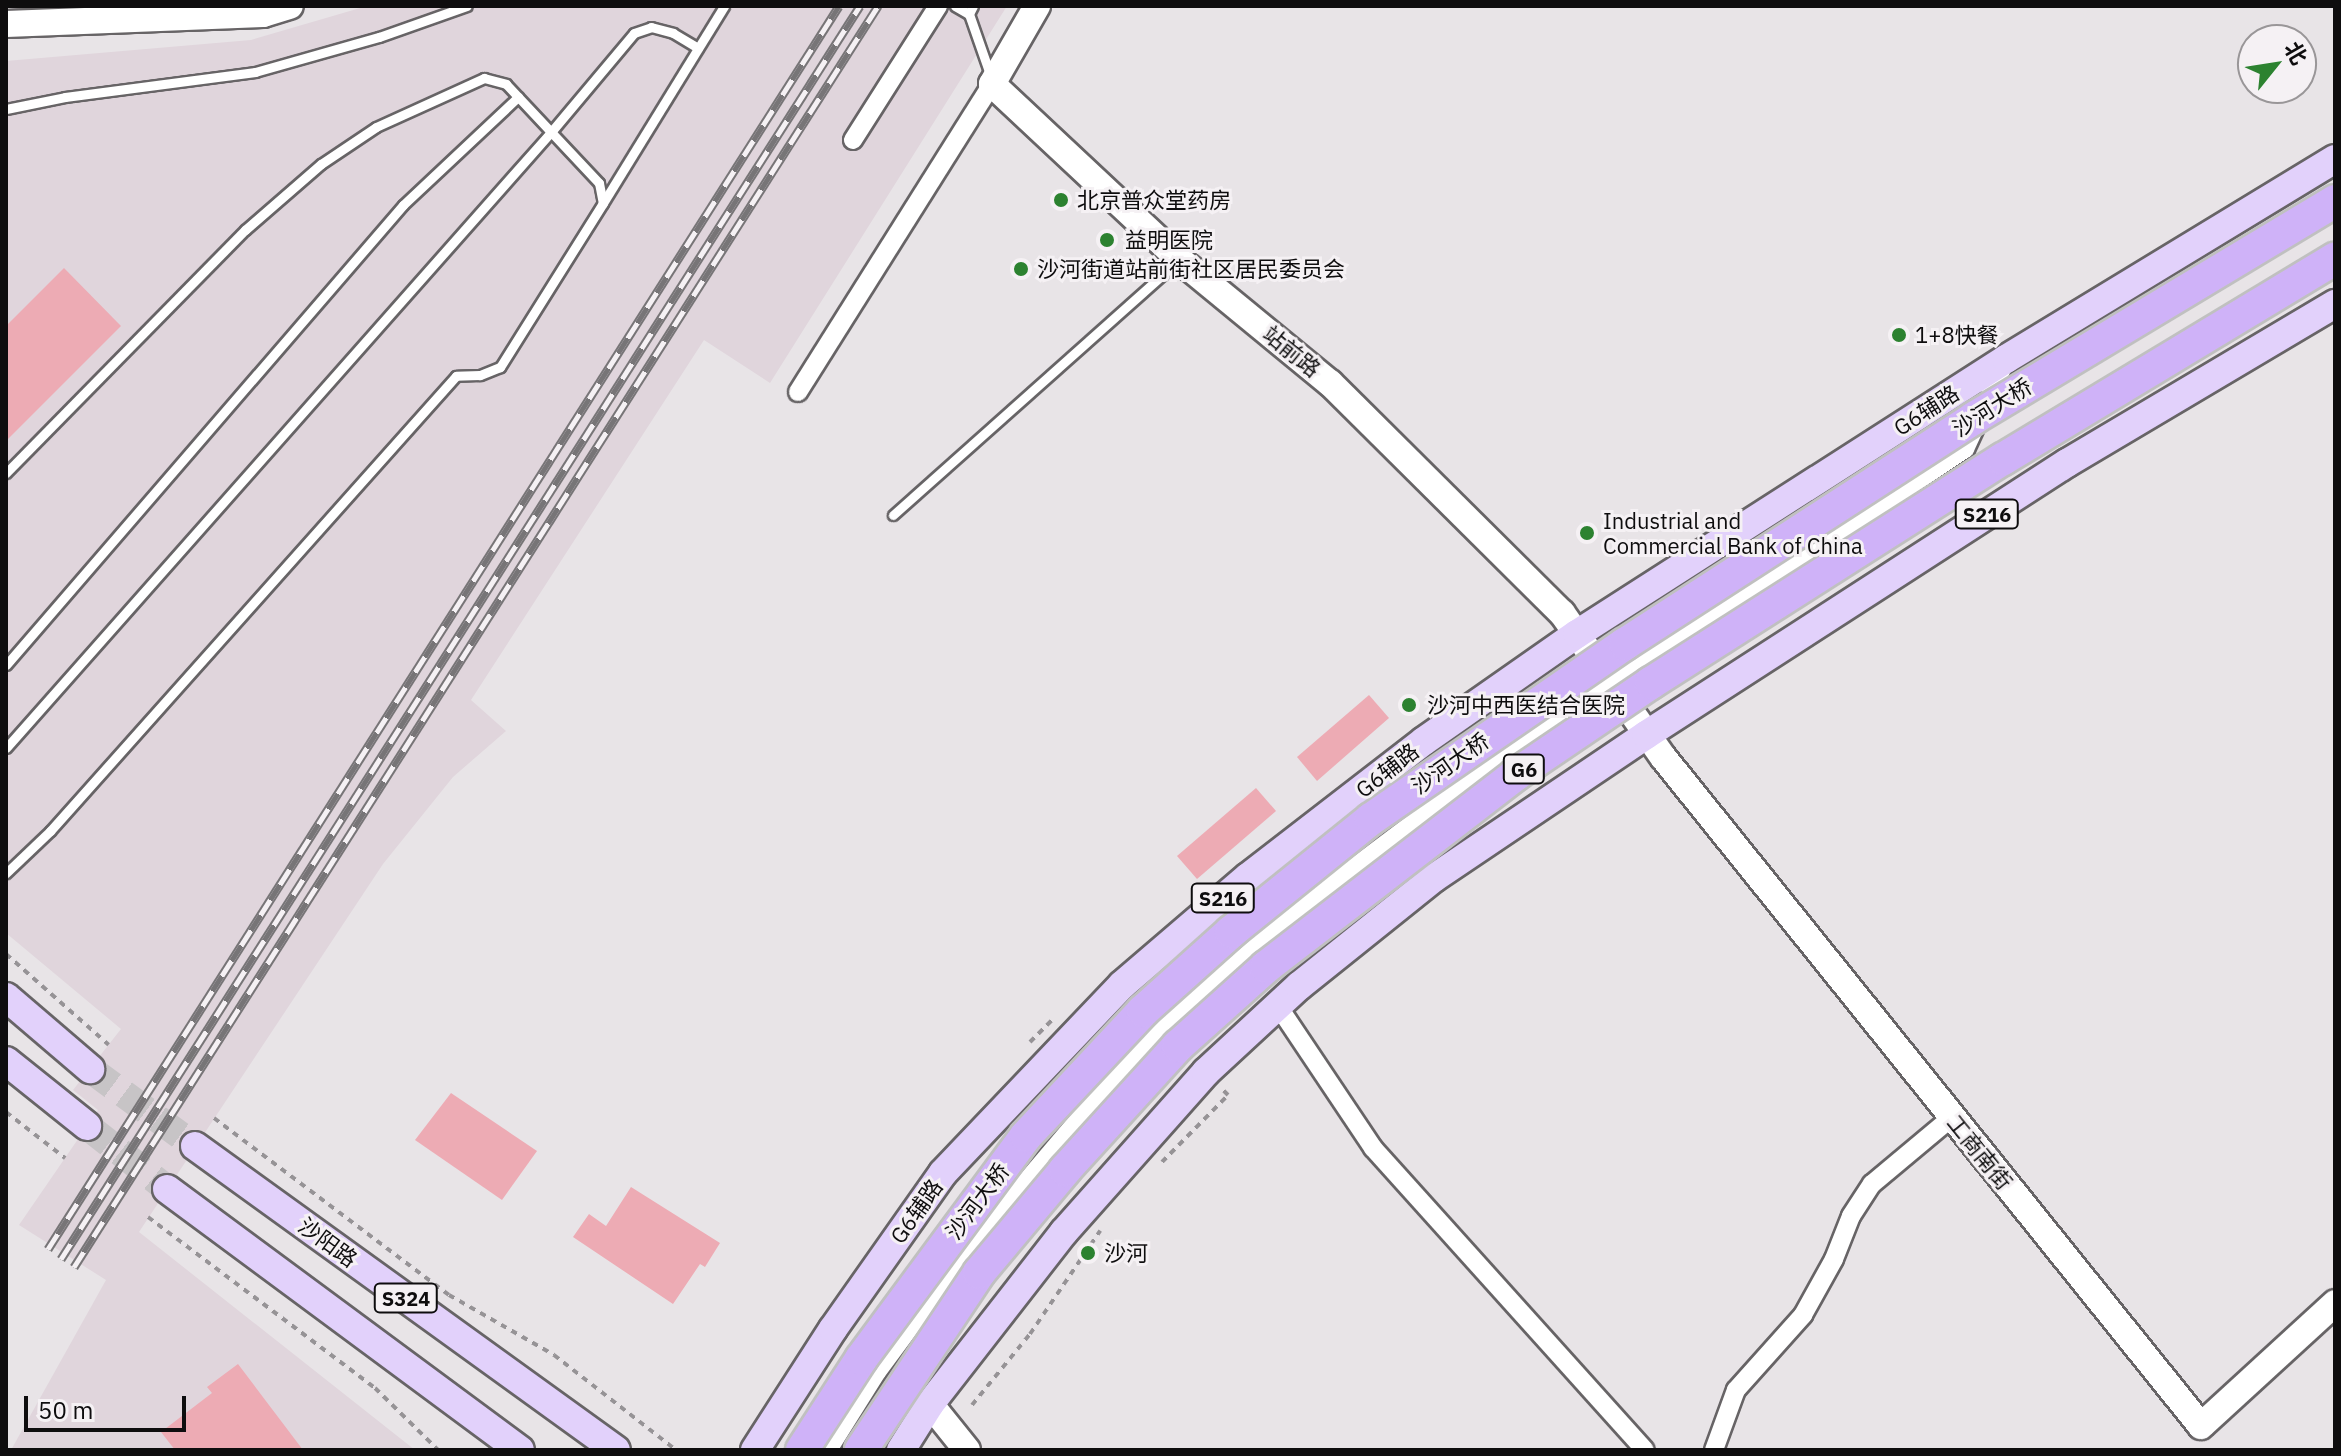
<!DOCTYPE html>
<html>
<head>
<meta charset="utf-8">
<style>
  body { margin:0 }
  #map { position:relative; width:2341px; height:1456px; overflow:hidden; background:#e8e4e7; font-family:"IBM Plex Sans","Noto Sans SC",sans-serif }
  div>[style] { position:absolute }
  .built>* { inset:0; background:#e0d5dc }
  .building>* { inset:0; background:#edabb4 }
  .primary-tunnel>* { height:28px; margin-top:-14px; transform-origin:0; background:repeating-linear-gradient(90deg,#c7c4c6 0 28px,transparent 0 42px) }
  .path>* { height:4px; margin-top:-2px; transform-origin:0; background:repeating-linear-gradient(90deg,#969396 0 6px,transparent 0 12px) }
  .roads { filter:drop-shadow(2px 0 #676466) drop-shadow(-2px 0 #676466) drop-shadow(0 2px #676466) drop-shadow(0 -2px #676466) }
  .lane>* { height:9px; margin:-4.5px; padding:0 4.5px; transform-origin:4.5px; border-radius:4.5px; background:#fff }
  .street>* { height:18px; margin:-9px; padding:0 9px; transform-origin:9px; border-radius:9px; background:#fff }
  .secondary>* { height:26px; margin:-13px; padding:0 13px; transform-origin:13px; border-radius:13px; background:#fff }
  .primary>* { height:28px; margin:-14px; padding:0 14px; transform-origin:14px; border-radius:14px; background:#e2d1fb }
  .rail>* { height:9px; margin-top:-4.5px; transform-origin:0; background:repeating-linear-gradient(90deg,#f5f1f4 0 18px,#777577 0 36px); box-sizing:border-box; border-block:2px solid #777577 }
  .bridges { filter:drop-shadow(2px 0 #c0c0c0) drop-shadow(-2px 0 #c0c0c0) drop-shadow(0 2px #c0c0c0) drop-shadow(0 -2px #c0c0c0) }
  .highway-bridge>* { height:32px; margin:-16px; padding:0 16px; transform-origin:16px; border-radius:16px; background:#cfb2f8 }
  .dots>* { width:22px; height:22px; translate:-50% -50%; box-sizing:border-box; border:4px solid #f5f1f4; border-radius:50% }
  span { translate:-50% -50%; white-space:nowrap; text-align:center; line-height:1.15; -webkit-text-stroke:6px #f5f1f4; paint-order:stroke }
  .shield-label span { padding:2px 6px; background:#f5f1f4; border:2px solid; border-radius:6px; -webkit-text-stroke-width:0 }
  .shield-label { font-size:20px; color:#0e0d0e; font-weight:700 }
  .poi-label { font-size:22px; color:#0e0d0e }
  .left { translate:0 -50%; text-align:left }
  .street-label { font-size:22px; color:#0e0d0e }
  .frame { position:absolute; inset:0; border:8px solid #0e0d0e; pointer-events:none }
  .north { position:absolute; left:2237px; top:24px; width:80px; height:80px; box-sizing:border-box; background:#f5f1f4; border:2px solid #999698; border-radius:50%; rotate:60deg; font-size:22px; font-weight:700; line-height:32px; text-align:center; color:#0e0d0e }
  .north::after { content:''; display:block; margin:auto; width:28px; height:36px; background:#2c8230; clip-path:polygon(50% 0,100% 100%,50% 72%,0 100%) }
  .scale { position:absolute; left:24px; top:1396px; width:162px; height:36px; box-sizing:border-box; border:4px solid #0e0d0e; border-top:0; padding-left:10px; font-size:24px; line-height:28px; white-space:nowrap; color:#0e0d0e; -webkit-text-stroke:6px #f5f1f4; paint-order:stroke }
</style>
</head>
<body>
<div id="map">
  <div class="built">
    <i style="clip-path:polygon(367px 6px,1007px 6px,770px 383px,704px 340px,471px 700px,506px 731px,453px 777px,383px 864px,139px 1232px,415px 1450px,11px 1450px,106px 1280px,19px 1225px,98px 1110px,73px 1090px,121px 1029px,6px 933px,6px 61px,251px 40px)"></i>
  </div>
  <div class="building">
    <i style="clip-path:polygon(64px 268px,121px 326px,6px 441px,6px 326px)"></i>
    <i style="clip-path:polygon(1369px 695px,1389px 718px,1317px 781px,1297px 757px)"></i>
    <i style="clip-path:polygon(1256px 788px,1276px 811px,1197px 879px,1177px 856px)"></i>
    <i style="clip-path:polygon(451px 1093px,537px 1151px,502px 1200px,415px 1140px)"></i>
    <i style="clip-path:polygon(631px 1187px,720px 1243px,705px 1267px,700px 1264px,673px 1304px,573px 1237px,589px 1214px,606px 1226px)"></i>
    <i style="clip-path:polygon(238px 1364px,303px 1450px,175px 1450px,161px 1432px,212px 1393px,207px 1387px)"></i>
  </div>
  <div class="primary-tunnel">
    <i style="left:90px;top:1069px;width:130px;rotate:36.3deg"></i>
    <i style="left:87px;top:1126px;width:102px;rotate:38.2deg"></i>
  </div>
  <div class="path">
    <i style="left:6px;top:954px;width:137px;rotate:41.5deg"></i>
    <i style="left:1030px;top:1042px;width:35px;rotate:-45deg"></i>
    <i style="left:6px;top:1112px;width:75px;rotate:37.9deg"></i>
    <i style="left:214px;top:1118px;width:294px;rotate:37deg"></i>
    <i style="left:449px;top:1295px;width:121px;rotate:29.7deg"></i>
    <i style="left:554px;top:1355px;width:155px;rotate:37.9deg"></i>
    <i style="left:1162px;top:1162px;width:94px;rotate:-45.4deg"></i>
    <i style="left:1228px;top:1095px;width:10px;rotate:-135deg"></i>
    <i style="left:148px;top:1217px;width:284px;rotate:37deg"></i>
    <i style="left:375px;top:1388px;width:88px;rotate:44.5deg"></i>
    <i style="left:972px;top:1405px;width:92px;rotate:-50.8deg"></i>
    <i style="left:1030px;top:1334px;width:125px;rotate:-55.8deg"></i>
  </div>
  <div class="roads">
    <div class="lane">
      <i style="left:955px;top:6px;width:16px;rotate:30deg"></i>
      <i style="left:973px;top:6px;width:9px;rotate:117deg"></i>
      <i style="left:969px;top:14px;width:67px;rotate:70.8deg"></i>
      <i style="left:6px;top:109px;width:60px;rotate:-11.5deg"></i>
      <i style="left:65px;top:97px;width:192px;rotate:-7.5deg"></i>
      <i style="left:255px;top:72px;width:129px;rotate:-15.8deg"></i>
      <i style="left:379px;top:37px;width:93px;rotate:-19.4deg"></i>
      <i style="left:603px;top:203px;width:231px;rotate:-58.4deg"></i>
      <i style="left:6px;top:473px;width:341px;rotate:-45.5deg"></i>
      <i style="left:245px;top:230px;width:101px;rotate:-41deg"></i>
      <i style="left:321px;top:164px;width:66px;rotate:-33.9deg"></i>
      <i style="left:376px;top:127px;width:119px;rotate:-24.4deg"></i>
      <i style="left:484px;top:78px;width:23px;rotate:15deg"></i>
      <i style="left:506px;top:84px;width:136px;rotate:46.8deg"></i>
      <i style="left:599px;top:183px;width:20px;rotate:79deg"></i>
      <i style="left:603px;top:203px;width:194px;rotate:122.1deg"></i>
      <i style="left:500px;top:367px;width:22px;rotate:158deg"></i>
      <i style="left:480px;top:375px;width:24px;rotate:178deg"></i>
      <i style="left:456px;top:376px;width:610px;rotate:131.74deg"></i>
      <i style="left:50px;top:831px;width:61px;rotate:136.3deg"></i>
      <i style="left:893px;top:515px;width:380px;rotate:-41.7deg"></i>
      <i style="left:6px;top:665px;width:608px;rotate:-49.2deg"></i>
      <i style="left:403px;top:205px;width:158px;rotate:-43.2deg"></i>
      <i style="left:6px;top:748px;width:822px;rotate:-48.5deg"></i>
      <i style="left:551px;top:132px;width:129px;rotate:-50deg"></i>
      <i style="left:634px;top:33px;width:18px;rotate:-19deg"></i>
      <i style="left:651px;top:27px;width:23px;rotate:15deg"></i>
      <i style="left:673px;top:33px;width:29px;rotate:31deg"></i>
    </div>
    <div class="street">
      <i style="left:853px;top:140px;width:159px;rotate:-57.6deg"></i>
      <i style="left:798px;top:392px;width:364px;rotate:-57.8deg"></i>
      <i style="left:1278px;top:1006px;width:171px;rotate:56.2deg"></i>
      <i style="left:1373px;top:1148px;width:406px;rotate:48deg"></i>
      <i style="left:828px;top:1450px;width:92px;rotate:-57.9deg"></i>
      <i style="left:877px;top:1372px;width:143px;rotate:-53.5deg"></i>
      <i style="left:962px;top:1257px;width:223px;rotate:-49.7deg"></i>
      <i style="left:1106px;top:1087px;width:82px;rotate:-46deg"></i>
      <i style="left:1163px;top:1028px;width:181px;rotate:-41.2deg"></i>
      <i style="left:1299px;top:909px;width:256px;rotate:-37deg"></i>
      <i style="left:1503px;top:755px;width:554px;rotate:-33.52deg"></i>
      <i style="left:1965px;top:449px;width:96px;rotate:-65.3deg"></i>
      <i style="left:1714px;top:1450px;width:64px;rotate:-69.9deg"></i>
      <i style="left:1736px;top:1390px;width:101px;rotate:-48.2deg"></i>
      <i style="left:1803px;top:1315px;width:64px;rotate:-61deg"></i>
      <i style="left:1834px;top:1259px;width:46px;rotate:-68.4deg"></i>
      <i style="left:1851px;top:1216px;width:38px;rotate:-57deg"></i>
      <i style="left:1872px;top:1184px;width:104px;rotate:-39.9deg"></i>
    </div>
    <div class="secondary">
      <i style="left:1037px;top:6px;width:90px;rotate:120deg"></i>
      <i style="left:992px;top:84px;width:258px;rotate:43.1deg"></i>
      <i style="left:1180px;top:260px;width:194px;rotate:39.4deg"></i>
      <i style="left:1330px;top:383px;width:327px;rotate:44.8deg"></i>
      <i style="left:1562px;top:613px;width:176px;rotate:55deg"></i>
      <i style="left:1663px;top:757px;width:858px;rotate:51.19deg"></i>
      <i style="left:2201px;top:1426px;width:182px;rotate:-42.5deg"></i>
      <i style="left:6px;top:24px;width:257px;rotate:-2.2deg"></i>
      <i style="left:263px;top:14px;width:28px;rotate:-17deg"></i>
      <i style="left:930px;top:1404px;width:59px;rotate:51.2deg"></i>
    </div>
    <div class="primary">
      <i style="left:6px;top:997px;width:111px;rotate:40.6deg"></i>
      <i style="left:6px;top:1061px;width:104px;rotate:38.7deg"></i>
      <i style="left:195px;top:1146px;width:519px;rotate:35.83deg"></i>
      <i style="left:167px;top:1189px;width:439px;rotate:36.5deg"></i>
      <i style="left:755px;top:1450px;width:144px;rotate:-57.2deg"></i>
      <i style="left:833px;top:1329px;width:191px;rotate:-54.8deg"></i>
      <i style="left:943px;top:1173px;width:260px;rotate:-46.4deg"></i>
      <i style="left:1122px;top:985px;width:166px;rotate:-40.6deg"></i>
      <i style="left:1248px;top:877px;width:222px;rotate:-37.7deg"></i>
      <i style="left:1424px;top:741px;width:187px;rotate:-35deg"></i>
      <i style="left:1577px;top:634px;width:510px;rotate:-32.66deg"></i>
      <i style="left:2006px;top:359px;width:385px;rotate:-31.3deg"></i>
      <i style="left:901px;top:1450px;width:54px;rotate:-57.8deg"></i>
      <i style="left:930px;top:1404px;width:218px;rotate:-52.1deg"></i>
      <i style="left:1064px;top:1232px;width:214px;rotate:-48.4deg"></i>
      <i style="left:1206px;top:1072px;width:127px;rotate:-42.8deg"></i>
      <i style="left:1299px;top:986px;width:173px;rotate:-38.7deg"></i>
      <i style="left:1434px;top:878px;width:256px;rotate:-34deg"></i>
      <i style="left:1646px;top:735px;width:501px;rotate:-32.87deg"></i>
      <i style="left:2067px;top:463px;width:312px;rotate:-30.7deg"></i>
    </div>
  </div>
  <div class="rail">
    <i style="left:48px;top:1249px;width:1473px;rotate:-57.53deg"></i>
    <i style="left:61px;top:1259px;width:1486px;rotate:-57.48deg"></i>
    <i style="left:74px;top:1267px;width:1496px;rotate:-57.48deg"></i>
  </div>
  <div class="bridges">
    <div class="highway-bridge">
      <i style="left:802px;top:1450px;width:108px;rotate:-57deg"></i>
      <i style="left:861px;top:1359px;width:277px;rotate:-53.5deg"></i>
      <i style="left:1026px;top:1136px;width:171px;rotate:-46.9deg"></i>
      <i style="left:1143px;top:1011px;width:118px;rotate:-41.9deg"></i>
      <i style="left:1231px;top:932px;width:180px;rotate:-38.9deg"></i>
      <i style="left:1371px;top:819px;width:308px;rotate:-34.6deg"></i>
      <i style="left:1625px;top:644px;width:416px;rotate:-32.9deg"></i>
      <i style="left:1974px;top:418px;width:421px;rotate:-31deg"></i>
      <i style="left:861px;top:1450px;width:213px;rotate:-56.3deg"></i>
      <i style="left:979px;top:1273px;width:134px;rotate:-50.1deg"></i>
      <i style="left:1065px;top:1170px;width:168px;rotate:-47.7deg"></i>
      <i style="left:1178px;top:1046px;width:118px;rotate:-41.9deg"></i>
      <i style="left:1266px;top:967px;width:314px;rotate:-37.6deg"></i>
      <i style="left:1515px;top:775px;width:164px;rotate:-34.1deg"></i>
      <i style="left:1651px;top:683px;width:417px;rotate:-32.5deg"></i>
      <i style="left:2003px;top:459px;width:388px;rotate:-31.1deg"></i>
    </div>
  </div>
  <div class="dots">
    <i style="left:1061px;top:200px;background:#2c8230"></i>
    <i style="left:1107px;top:240px;background:#2c8230"></i>
    <i style="left:1021px;top:269px;background:#2c8230"></i>
    <i style="left:1899px;top:335px;background:#2c8230"></i>
    <i style="left:1587px;top:533px;background:#2c8230"></i>
    <i style="left:1409px;top:705px;background:#2c8230"></i>
    <i style="left:1088px;top:1253px;background:#2c8230"></i>
  </div>
  <div class="shield-label">
    <span style="left:1987px;top:514px">S216</span>
    <span style="left:1524px;top:769px">G6</span>
    <span style="left:1223px;top:898px">S216</span>
    <span style="left:406px;top:1298px">S324</span>
  </div>
  <div class="poi-label">
    <span class="left" style="left:1077px;top:200px">北京普众堂药房</span>
    <span class="left" style="left:1125px;top:240px">益明医院</span>
    <span class="left" style="left:1037px;top:269px">沙河街道站前街社区居民委员会</span>
    <span class="left" style="left:1915px;top:335px">1+8快餐</span>
    <span class="left" style="left:1603px;top:533px">Industrial and<br>Commercial Bank of China</span>
    <span class="left" style="left:1427px;top:705px">沙河中西医结合医院</span>
    <span class="left" style="left:1104px;top:1253px">沙河</span>
  </div>
  <div class="street-label">
    <span style="left:1292px;top:351px;rotate:39deg">站前路</span>
    <span style="left:1992px;top:407px;rotate:-32deg">沙河大桥</span>
    <span style="left:1926px;top:410px;rotate:-33deg">G6辅路</span>
    <span style="left:1450px;top:763px;rotate:-35deg">沙河大桥</span>
    <span style="left:1387px;top:770px;rotate:-38deg">G6辅路</span>
    <span style="left:1980px;top:1152px;rotate:51deg">工商南街</span>
    <span style="left:977px;top:1201px;rotate:-53deg">沙河大桥</span>
    <span style="left:916px;top:1211px;rotate:-55deg">G6辅路</span>
    <span style="left:328px;top:1242px;rotate:36deg">沙阳路</span>
  </div>
  <div class="frame"></div>
  <div class="north">北</div>
  <div class="scale">50 m</div>
</div>
</body>
</html>
